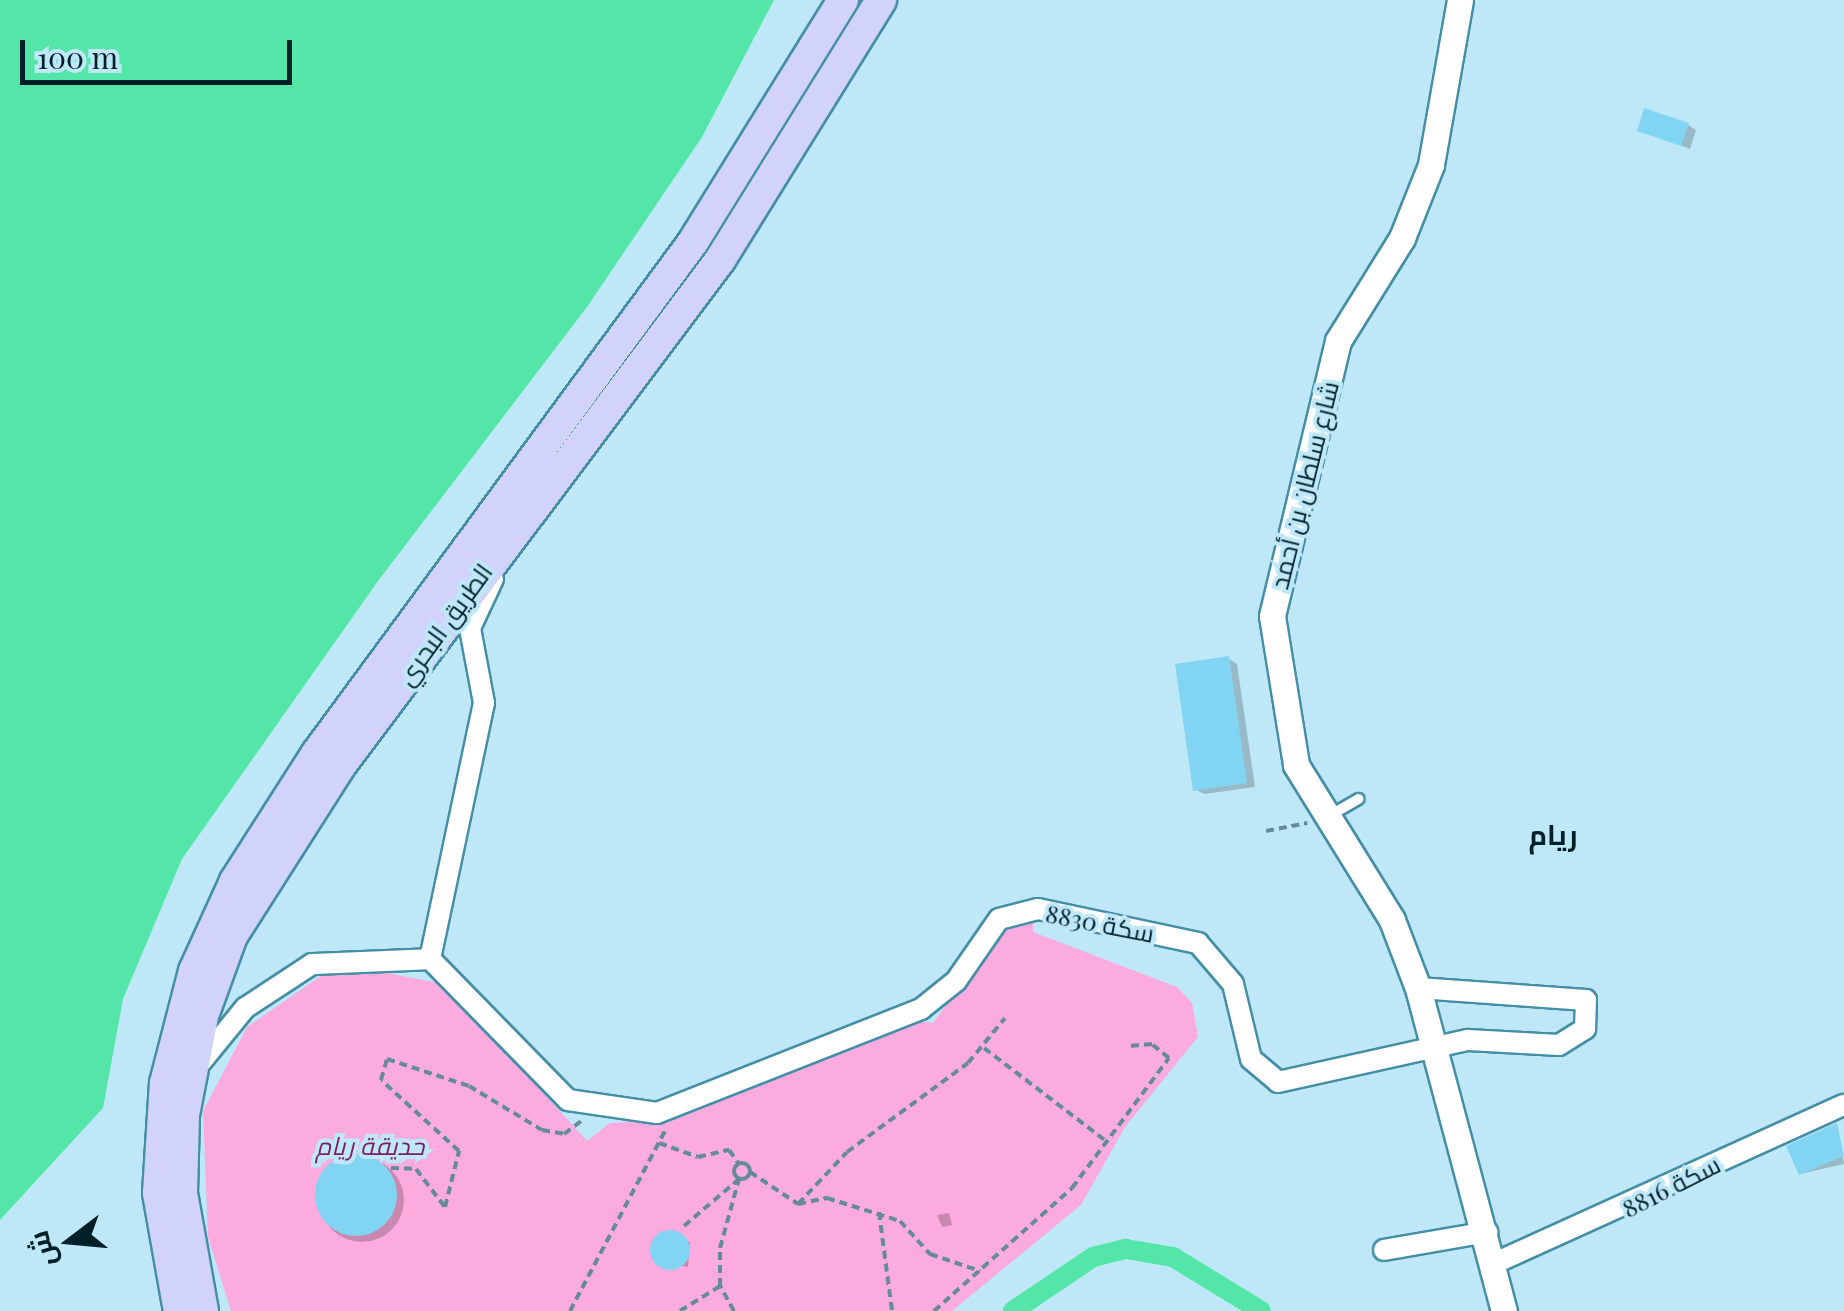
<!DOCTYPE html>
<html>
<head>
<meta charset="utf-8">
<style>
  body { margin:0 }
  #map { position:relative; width:1844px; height:1311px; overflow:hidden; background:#bee8f8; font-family:"Playfair Display",Cairo,serif }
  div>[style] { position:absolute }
  .green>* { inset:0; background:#fbabdd }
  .water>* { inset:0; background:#54e6a8 }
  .shadow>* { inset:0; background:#0003 }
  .round { border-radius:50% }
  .canal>* { height:20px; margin:-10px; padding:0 10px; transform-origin:10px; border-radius:10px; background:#54e6a8 }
  .building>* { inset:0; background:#81d5f2 }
  .path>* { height:4px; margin-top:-2px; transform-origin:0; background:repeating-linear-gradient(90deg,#658b98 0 8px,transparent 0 13px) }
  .path>.ring { margin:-2px; padding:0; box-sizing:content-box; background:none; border:4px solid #658b98; border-radius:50% }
  .roads { filter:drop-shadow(2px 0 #448ea6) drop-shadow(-2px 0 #448ea6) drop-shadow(0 2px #448ea6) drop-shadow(0 -2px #448ea6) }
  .service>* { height:10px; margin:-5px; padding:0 5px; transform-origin:5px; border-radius:5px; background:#fff }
  .minor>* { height:20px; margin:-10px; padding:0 10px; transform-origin:10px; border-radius:10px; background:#fff }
  .tertiary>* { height:25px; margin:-12.5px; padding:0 12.5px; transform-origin:12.5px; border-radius:12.5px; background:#fff }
  .primary>* { height:30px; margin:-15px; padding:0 15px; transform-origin:15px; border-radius:15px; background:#d1d3fa }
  span { translate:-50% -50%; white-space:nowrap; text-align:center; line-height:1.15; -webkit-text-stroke:8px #bee8f8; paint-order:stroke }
  .street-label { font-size:25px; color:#002029 }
  .park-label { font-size:25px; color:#7c1e61; font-style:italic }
  .neighbourhood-label { font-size:28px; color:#002029; font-weight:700 }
  .north { position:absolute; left:20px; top:1191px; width:100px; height:100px; -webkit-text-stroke:8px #bee8f8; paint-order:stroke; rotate:254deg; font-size:28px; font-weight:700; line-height:40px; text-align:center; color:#002029 }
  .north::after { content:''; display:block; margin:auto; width:35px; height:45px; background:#002029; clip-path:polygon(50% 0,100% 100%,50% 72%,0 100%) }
  .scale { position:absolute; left:20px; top:40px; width:272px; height:45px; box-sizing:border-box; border:5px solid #002029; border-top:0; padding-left:12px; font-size:30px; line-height:35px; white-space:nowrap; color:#002029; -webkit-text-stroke:8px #bee8f8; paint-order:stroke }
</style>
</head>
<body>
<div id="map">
  <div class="green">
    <i style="clip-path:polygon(1033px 920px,1033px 932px,1177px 987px,1192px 1003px,1198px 1037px,1125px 1127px,1081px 1205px,952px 1311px,231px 1311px,208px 1237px,203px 1111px,247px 1027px,322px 975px,382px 972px,444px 984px,587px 1141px,610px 1123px,675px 1119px,915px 1021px,933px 1023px,1003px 926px)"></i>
  </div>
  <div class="water">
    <i style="clip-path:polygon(0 0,774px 0,702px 137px,587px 307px,378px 581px,182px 859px,123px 999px,103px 1108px,0 1220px)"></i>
  </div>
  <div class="shadow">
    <i style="clip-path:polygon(1688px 125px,1696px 130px,1690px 149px,1640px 130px)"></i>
    <i style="clip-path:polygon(1229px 659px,1237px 664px,1255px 787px,1204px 794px,1195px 789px)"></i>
    <i style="clip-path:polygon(1837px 1126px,1844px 1164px,1800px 1174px)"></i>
    <i class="round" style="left:320px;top:1158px;width:84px;height:84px"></i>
    <i style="clip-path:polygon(949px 1213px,952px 1225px,942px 1227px,937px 1215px)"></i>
    <i style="clip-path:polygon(659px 1238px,690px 1242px,688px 1267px,657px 1262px)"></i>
  </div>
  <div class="canal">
    <i style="left:1013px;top:1311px;width:97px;rotate:-34deg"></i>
    <i style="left:1093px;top:1257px;width:34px;rotate:-14deg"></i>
    <i style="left:1126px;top:1249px;width:48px;rotate:9.7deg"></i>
    <i style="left:1173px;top:1257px;width:103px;rotate:31.5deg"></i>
  </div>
  <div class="building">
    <i style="clip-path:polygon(1644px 108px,1689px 123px,1681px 146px,1637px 131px)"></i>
    <i style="clip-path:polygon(1229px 656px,1247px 783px,1193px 791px,1175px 664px)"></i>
    <i style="clip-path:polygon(1837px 1123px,1844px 1156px,1799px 1175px,1786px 1146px)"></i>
    <i class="round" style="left:315px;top:1154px;width:82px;height:82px"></i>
    <i class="round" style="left:650px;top:1230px;width:40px;height:40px"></i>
  </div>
  <div class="path">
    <i style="left:1266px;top:831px;width:42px;rotate:-11deg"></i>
    <i style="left:984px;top:1048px;width:153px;rotate:37.3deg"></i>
    <i style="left:659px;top:1143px;width:41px;rotate:19.7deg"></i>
    <i style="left:698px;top:1157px;width:32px;rotate:-13deg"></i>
    <i style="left:729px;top:1150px;width:17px;rotate:54deg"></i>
    <i class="ring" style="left:734px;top:1163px;width:12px;height:12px"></i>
    <i style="left:391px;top:1168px;width:25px;rotate:2deg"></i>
    <i style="left:416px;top:1169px;width:48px;rotate:52.7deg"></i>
    <i style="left:445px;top:1207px;width:58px;rotate:-76deg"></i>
    <i style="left:459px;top:1151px;width:105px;rotate:-137.7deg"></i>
    <i style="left:381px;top:1080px;width:22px;rotate:-74deg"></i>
    <i style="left:387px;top:1059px;width:86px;rotate:18.2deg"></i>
    <i style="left:469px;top:1086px;width:85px;rotate:31.1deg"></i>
    <i style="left:542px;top:1130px;width:22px;rotate:10deg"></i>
    <i style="left:564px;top:1134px;width:25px;rotate:-37deg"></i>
    <i style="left:750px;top:1172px;width:58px;rotate:33.7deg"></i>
    <i style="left:798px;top:1204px;width:30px;rotate:-12deg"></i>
    <i style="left:827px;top:1198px;width:77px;rotate:17.5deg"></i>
    <i style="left:900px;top:1221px;width:45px;rotate:47.7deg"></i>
    <i style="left:930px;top:1254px;width:53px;rotate:18.8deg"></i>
    <i style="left:798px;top:1204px;width:71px;rotate:-46.7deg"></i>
    <i style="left:847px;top:1152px;width:150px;rotate:-36.3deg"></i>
    <i style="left:968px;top:1063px;width:58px;rotate:-50.6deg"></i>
    <i style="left:879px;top:1212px;width:100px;rotate:82.5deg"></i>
    <i style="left:684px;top:1226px;width:72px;rotate:-40.5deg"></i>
    <i style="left:570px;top:1311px;width:206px;rotate:-62.2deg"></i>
    <i style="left:680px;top:1311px;width:47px;rotate:-32deg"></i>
    <i style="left:734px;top:1311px;width:29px;rotate:-119deg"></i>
    <i style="left:720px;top:1286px;width:38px;rotate:-90deg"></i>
    <i style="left:720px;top:1248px;width:72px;rotate:-74.6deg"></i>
    <i style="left:934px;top:1311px;width:185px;rotate:-41.7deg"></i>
    <i style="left:1072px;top:1188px;width:162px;rotate:-53.3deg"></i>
    <i style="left:1169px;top:1058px;width:22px;rotate:-141deg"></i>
    <i style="left:1152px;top:1044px;width:23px;rotate:175deg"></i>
  </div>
  <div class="roads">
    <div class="service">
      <i style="left:1329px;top:816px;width:34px;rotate:-30deg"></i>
    </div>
    <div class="minor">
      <i style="left:430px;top:959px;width:262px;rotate:-78.1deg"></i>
      <i style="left:484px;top:703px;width:76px;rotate:-100.6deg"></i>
      <i style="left:470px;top:628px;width:54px;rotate:-64.9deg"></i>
      <i style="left:201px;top:1062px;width:70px;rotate:-50.8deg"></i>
      <i style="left:245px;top:1008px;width:80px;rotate:-33.3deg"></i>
      <i style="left:312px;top:964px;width:118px;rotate:-2.4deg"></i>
      <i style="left:430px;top:959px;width:197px;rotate:45.6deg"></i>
      <i style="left:568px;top:1100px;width:90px;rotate:8.3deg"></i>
      <i style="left:657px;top:1113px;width:284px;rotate:-21.5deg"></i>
      <i style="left:921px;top:1009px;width:45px;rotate:-38.7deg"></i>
      <i style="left:956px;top:981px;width:75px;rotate:-55.3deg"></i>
      <i style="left:999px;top:919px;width:40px;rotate:-14.4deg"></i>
      <i style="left:1038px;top:909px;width:164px;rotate:12deg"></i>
      <i style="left:1198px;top:943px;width:54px;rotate:49.5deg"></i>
      <i style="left:1233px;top:984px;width:77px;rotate:76.5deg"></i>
      <i style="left:1251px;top:1059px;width:35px;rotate:40deg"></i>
      <i style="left:1278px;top:1082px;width:195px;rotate:-12.5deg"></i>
      <i style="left:1468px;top:1040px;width:91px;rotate:3.1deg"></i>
      <i style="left:1559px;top:1045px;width:31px;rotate:-32deg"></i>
      <i style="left:1585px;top:1029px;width:29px;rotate:-88deg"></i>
      <i style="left:1586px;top:1000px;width:168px;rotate:-175.9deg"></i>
      <i style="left:1384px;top:1250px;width:105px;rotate:-9.9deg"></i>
      <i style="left:1495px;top:1263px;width:383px;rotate:-24.4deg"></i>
    </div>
    <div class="tertiary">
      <i style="left:1460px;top:0;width:168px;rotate:100deg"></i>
      <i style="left:1431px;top:165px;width:79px;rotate:111.7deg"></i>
      <i style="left:1402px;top:238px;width:121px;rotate:121.9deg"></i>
      <i style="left:1338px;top:341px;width:283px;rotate:103.5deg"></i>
      <i style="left:1272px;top:616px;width:151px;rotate:80.8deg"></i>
      <i style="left:1296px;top:765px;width:182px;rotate:58.2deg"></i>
      <i style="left:1392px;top:920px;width:73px;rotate:69.1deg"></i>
      <i style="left:1418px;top:988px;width:334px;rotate:75.1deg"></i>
    </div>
    <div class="primary">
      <i style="left:179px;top:1311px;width:120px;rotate:-100.1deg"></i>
      <i style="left:158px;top:1193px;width:110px;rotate:-86.4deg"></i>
      <i style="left:165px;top:1083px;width:116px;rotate:-75.5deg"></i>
      <i style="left:194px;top:971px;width:99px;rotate:-65.5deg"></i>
      <i style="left:235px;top:881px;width:152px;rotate:-57.4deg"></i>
      <i style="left:317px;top:753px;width:634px;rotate:-53.65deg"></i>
      <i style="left:693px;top:242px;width:285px;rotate:-58.2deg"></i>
      <i style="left:203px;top:1311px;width:120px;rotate:-100.1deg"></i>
      <i style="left:182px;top:1193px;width:78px;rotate:-88.5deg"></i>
      <i style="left:184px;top:1115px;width:101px;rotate:-79.1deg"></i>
      <i style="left:203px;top:1016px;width:85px;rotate:-70.1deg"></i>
      <i style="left:232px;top:936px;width:203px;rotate:-57.5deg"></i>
      <i style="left:341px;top:765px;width:631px;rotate:-53.11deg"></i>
      <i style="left:720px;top:260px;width:306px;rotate:-58.2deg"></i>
    </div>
  </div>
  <div class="street-label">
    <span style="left:1304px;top:485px;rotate:-76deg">شارع سلطان بن أحمد</span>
    <span style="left:444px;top:624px;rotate:-54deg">الطريق البحري</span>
    <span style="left:1100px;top:923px;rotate:11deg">سكة 8830</span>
    <span style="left:1671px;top:1186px;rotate:-27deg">سكة 8816</span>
  </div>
  <div class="park-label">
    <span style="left:370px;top:1145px">حديقة ريام</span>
  </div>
  <div class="neighbourhood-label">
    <span style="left:1553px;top:834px">ريام</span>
  </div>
  <div class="north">ش</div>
  <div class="scale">100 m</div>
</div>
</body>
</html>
